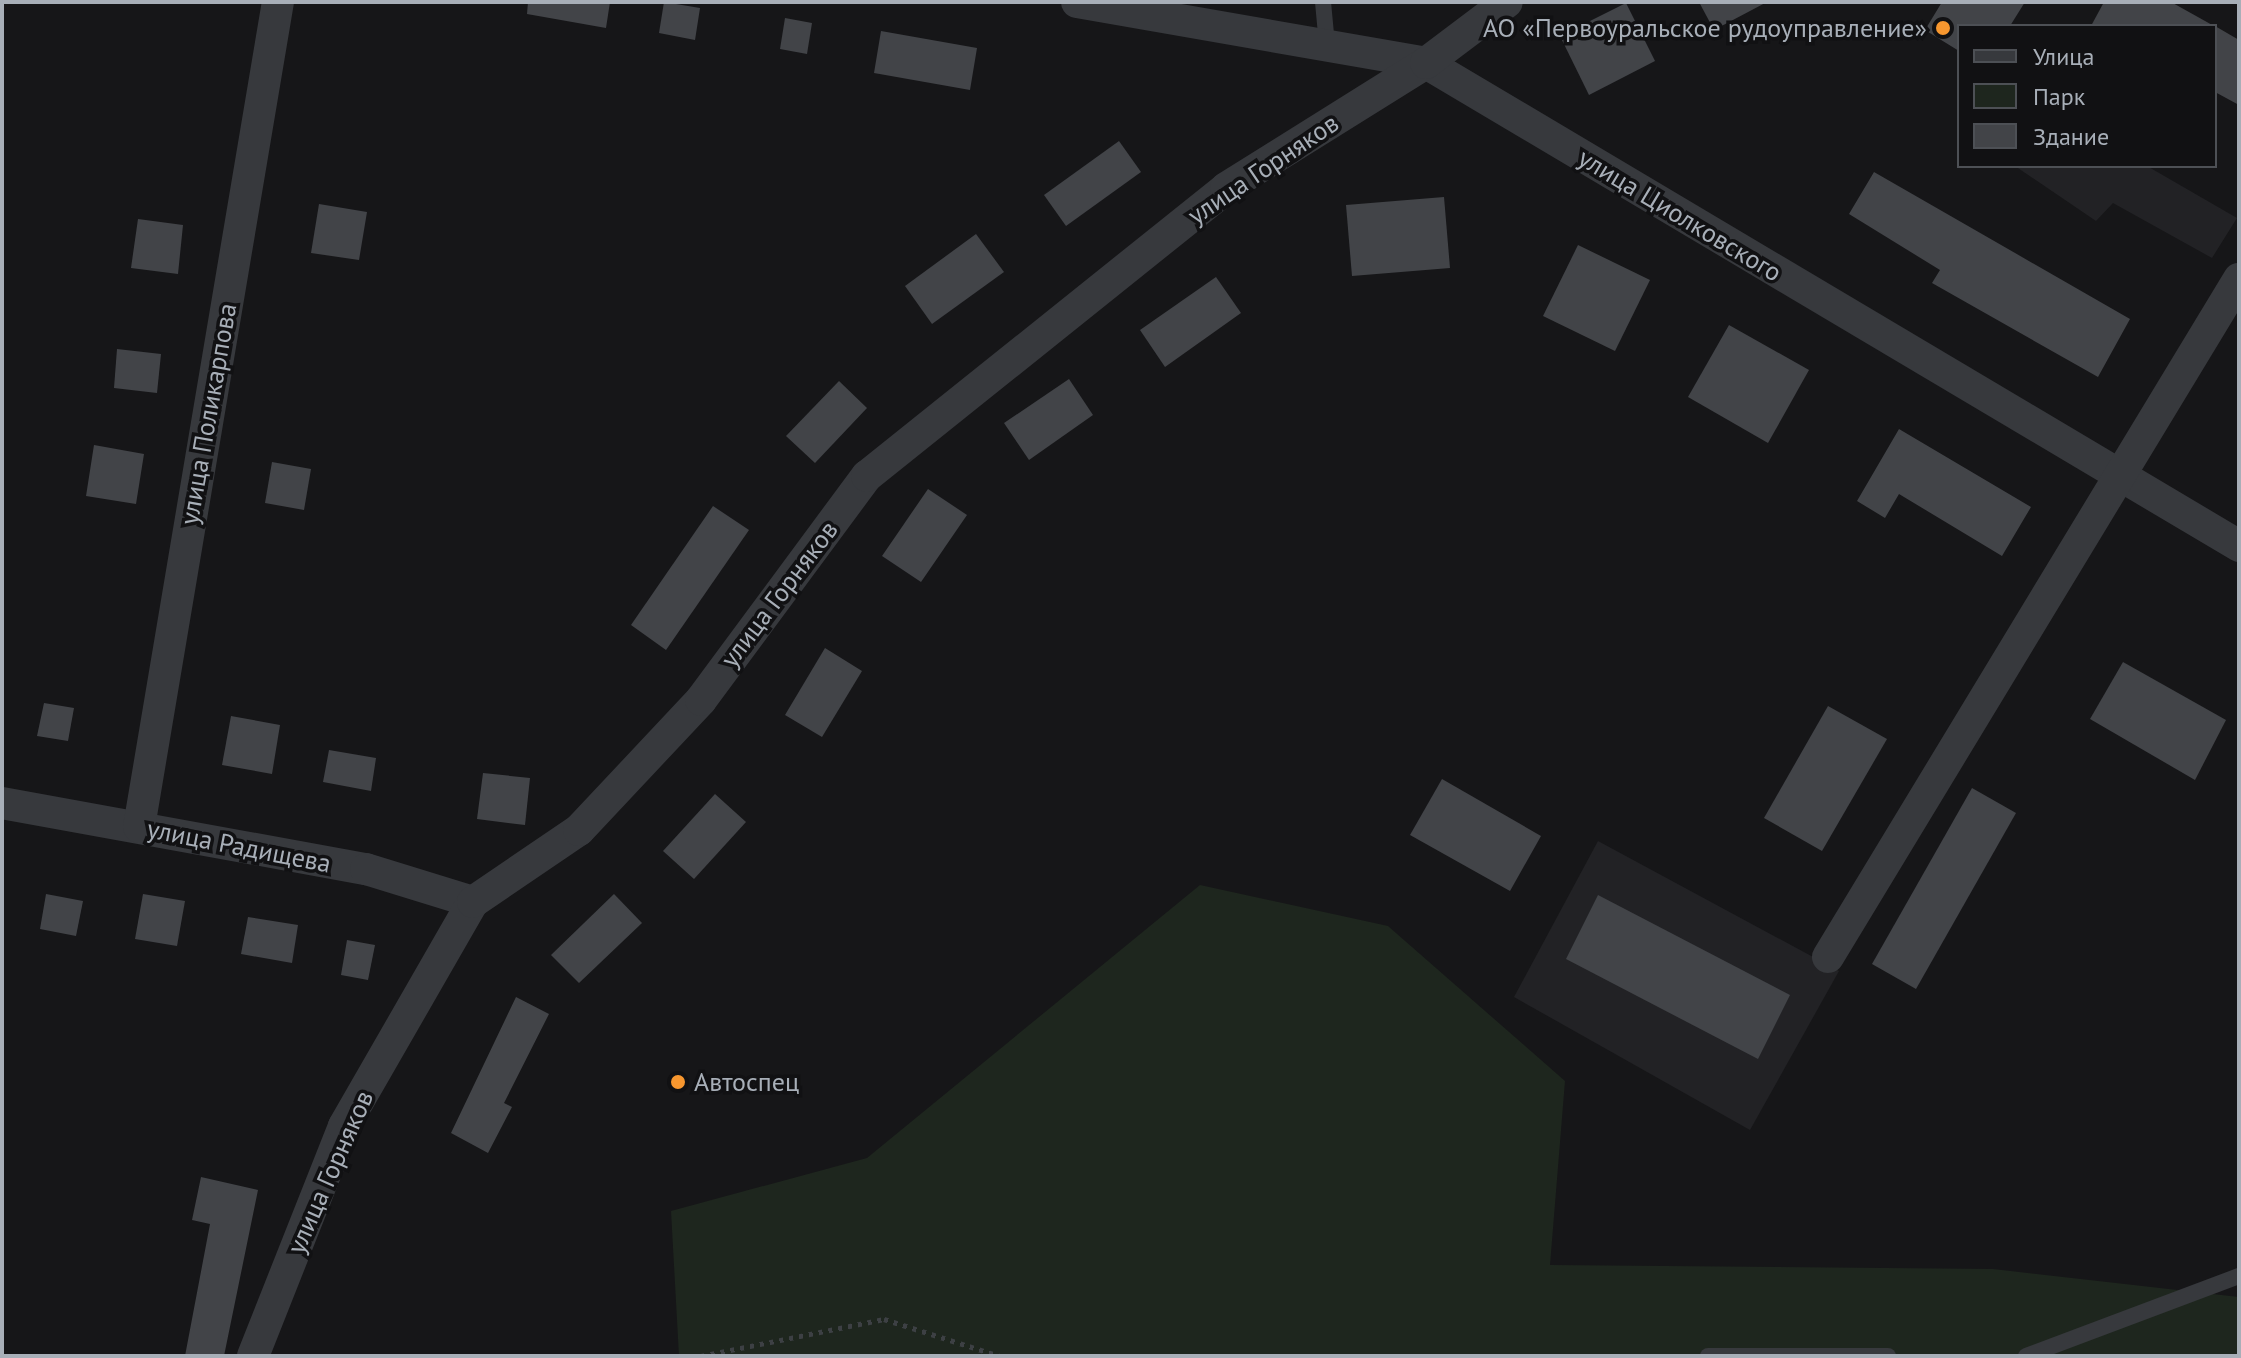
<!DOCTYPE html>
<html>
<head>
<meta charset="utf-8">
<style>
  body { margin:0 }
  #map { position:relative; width:2241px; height:1358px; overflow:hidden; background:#161618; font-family:"PT Sans",sans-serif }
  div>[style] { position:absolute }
  .built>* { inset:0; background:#222225 }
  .green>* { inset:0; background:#1e261e }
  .building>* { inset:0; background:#424448 }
  .path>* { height:5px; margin-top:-2.5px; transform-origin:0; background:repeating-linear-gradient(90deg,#3d4044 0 4px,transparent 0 10px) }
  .service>* { height:16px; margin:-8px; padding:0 8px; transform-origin:8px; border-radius:8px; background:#37393d }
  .minor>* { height:32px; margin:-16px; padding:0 16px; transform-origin:16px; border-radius:16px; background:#37393d }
  .dots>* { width:22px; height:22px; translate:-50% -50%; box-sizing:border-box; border:4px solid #111113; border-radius:50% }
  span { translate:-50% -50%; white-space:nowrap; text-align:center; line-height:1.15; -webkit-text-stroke:7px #111113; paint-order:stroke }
  .poi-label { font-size:26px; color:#a8afb8 }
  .right { translate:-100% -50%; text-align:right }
  .left { translate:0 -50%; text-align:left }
  .street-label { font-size:26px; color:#a8afb8 }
  .frame { position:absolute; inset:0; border:4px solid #a8afb8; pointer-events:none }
  .legend { position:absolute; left:1957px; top:24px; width:260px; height:144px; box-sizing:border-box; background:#111113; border:2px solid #4d5055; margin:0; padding:10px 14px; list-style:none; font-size:24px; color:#a8afb8 }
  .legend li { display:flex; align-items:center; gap:16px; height:40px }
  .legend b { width:40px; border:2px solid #4d5055 }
</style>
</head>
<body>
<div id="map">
  <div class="built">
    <i style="clip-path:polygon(2015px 166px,2147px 166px,2237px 218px,2212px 258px,2113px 203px,2096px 221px)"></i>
    <i style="clip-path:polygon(1598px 841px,1839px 971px,1750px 1130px,1514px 997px)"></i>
  </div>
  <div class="green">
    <i style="clip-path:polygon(1200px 885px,1388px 926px,1565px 1081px,1550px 1265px,1993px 1269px,2239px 1297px,2239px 1356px,679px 1356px,671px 1211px,867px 1158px)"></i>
  </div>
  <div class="building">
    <i style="clip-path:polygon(528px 2px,610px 2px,606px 28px,527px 14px)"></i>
    <i style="clip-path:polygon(664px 2px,700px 8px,695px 40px,659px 33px)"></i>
    <i style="clip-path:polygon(1699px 2px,1767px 2px,1714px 30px)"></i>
    <i style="clip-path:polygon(1942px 2px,2025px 2px,2010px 26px,1959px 26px,1959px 51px,1925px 30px)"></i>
    <i style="clip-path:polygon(2104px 2px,2171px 2px,2214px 26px,2091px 26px)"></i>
    <i style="clip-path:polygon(1626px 3px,1655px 61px,1589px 95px,1560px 36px)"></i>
    <i style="clip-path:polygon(785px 18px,812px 23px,807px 54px,780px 49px)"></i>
    <i style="clip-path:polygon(2215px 26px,2239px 40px,2239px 105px,2215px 92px)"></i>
    <i style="clip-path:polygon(881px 31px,977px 48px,970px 90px,874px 73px)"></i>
    <i style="clip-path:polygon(1119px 141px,1141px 172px,1066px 226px,1044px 195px)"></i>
    <i style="clip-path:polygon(1874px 172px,2130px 319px,2098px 377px,1932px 283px,1940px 270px,1849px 214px)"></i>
    <i style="clip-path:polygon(1444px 197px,1450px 268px,1352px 276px,1346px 205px)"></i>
    <i style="clip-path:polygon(319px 204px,367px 212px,359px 260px,311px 253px)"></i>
    <i style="clip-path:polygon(138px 219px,183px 225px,178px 274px,131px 268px)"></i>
    <i style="clip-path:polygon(976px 234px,1004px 272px,932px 324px,905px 286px)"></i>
    <i style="clip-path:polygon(1578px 245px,1650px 280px,1615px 351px,1543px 316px)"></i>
    <i style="clip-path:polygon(1216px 277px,1241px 313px,1165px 367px,1140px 330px)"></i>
    <i style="clip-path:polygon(1729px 325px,1809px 370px,1768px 443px,1688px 397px)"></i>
    <i style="clip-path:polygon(117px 349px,161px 354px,157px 393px,114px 388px)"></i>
    <i style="clip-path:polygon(1069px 379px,1093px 415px,1029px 460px,1004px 423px)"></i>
    <i style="clip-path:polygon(839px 381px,867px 408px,815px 463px,786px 436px)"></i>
    <i style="clip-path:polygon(1899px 429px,2031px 507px,2002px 556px,1899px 494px,1885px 518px,1857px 501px)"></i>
    <i style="clip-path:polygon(94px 445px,144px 454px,136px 504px,86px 496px)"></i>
    <i style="clip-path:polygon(272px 462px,311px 469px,304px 510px,265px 503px)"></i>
    <i style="clip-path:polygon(928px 489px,967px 515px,921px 582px,882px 556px)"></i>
    <i style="clip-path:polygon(713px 506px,749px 530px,666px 650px,631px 625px)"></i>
    <i style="clip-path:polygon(825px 648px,862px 671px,822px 737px,785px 715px)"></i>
    <i style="clip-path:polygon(2123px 662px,2226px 720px,2195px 780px,2090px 719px)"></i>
    <i style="clip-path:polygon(44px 703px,74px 708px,68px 741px,37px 736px)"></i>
    <i style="clip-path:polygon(1828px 706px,1887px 739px,1822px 851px,1764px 818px)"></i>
    <i style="clip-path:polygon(231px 716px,280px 725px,272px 774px,222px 765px)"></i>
    <i style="clip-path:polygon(329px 750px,376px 758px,371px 791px,323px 782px)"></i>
    <i style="clip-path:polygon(483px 773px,530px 778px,525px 825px,477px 819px)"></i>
    <i style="clip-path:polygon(1442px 779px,1541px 836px,1510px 891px,1410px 835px)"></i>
    <i style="clip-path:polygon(1972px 788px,2016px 813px,1916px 989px,1872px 964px)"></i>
    <i style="clip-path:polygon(715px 794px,746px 822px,694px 879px,663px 851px)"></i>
    <i style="clip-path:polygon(46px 894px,83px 901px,76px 936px,40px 929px)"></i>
    <i style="clip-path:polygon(143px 894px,185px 901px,177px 946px,135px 939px)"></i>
    <i style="clip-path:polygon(614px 894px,642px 923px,579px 983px,551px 955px)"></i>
    <i style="clip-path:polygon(1598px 895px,1790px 995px,1758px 1059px,1566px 959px)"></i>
    <i style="clip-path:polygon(248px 917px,298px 925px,292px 963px,241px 954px)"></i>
    <i style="clip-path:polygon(347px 940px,375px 945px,368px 980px,341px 975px)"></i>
    <i style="clip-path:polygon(516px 997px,549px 1014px,504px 1103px,512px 1107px,488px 1153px,451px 1133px)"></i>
    <i style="clip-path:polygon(201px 1177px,258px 1190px,224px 1356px,185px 1356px,210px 1224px,192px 1220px)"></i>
  </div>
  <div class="path">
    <i style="left:701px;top:1356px;width:187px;rotate:-11.4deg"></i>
    <i style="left:884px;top:1319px;width:122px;rotate:17.7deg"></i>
  </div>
  <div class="service">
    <i style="left:1323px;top:2px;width:43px;rotate:84.7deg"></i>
    <i style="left:1708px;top:1356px;width:180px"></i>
    <i style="left:2026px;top:1356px;width:228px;rotate:-20.6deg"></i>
  </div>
  <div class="minor">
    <i style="left:1077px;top:2px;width:354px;rotate:9.9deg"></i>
    <i style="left:1426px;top:63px;width:946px;rotate:30.71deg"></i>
    <i style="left:2px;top:803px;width:370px;rotate:10.3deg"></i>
    <i style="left:366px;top:869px;width:112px;rotate:17.1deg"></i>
    <i style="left:139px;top:827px;width:837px;rotate:-80.44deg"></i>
    <i style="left:1828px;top:957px;width:793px;rotate:-58.78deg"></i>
    <i style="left:253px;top:1356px;width:247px;rotate:-68.4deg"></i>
    <i style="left:344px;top:1126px;width:258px;rotate:-60.1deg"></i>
    <i style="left:473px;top:902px;width:128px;rotate:-34.2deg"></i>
    <i style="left:579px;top:830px;width:178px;rotate:-46.8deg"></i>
    <i style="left:701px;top:700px;width:279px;rotate:-53.5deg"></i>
    <i style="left:867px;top:476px;width:460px;rotate:-38.7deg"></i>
    <i style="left:1226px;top:188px;width:236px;rotate:-32deg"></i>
    <i style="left:1426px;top:63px;width:101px;rotate:-37deg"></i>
  </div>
  <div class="dots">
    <i style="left:1943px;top:28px;background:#f7972f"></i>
    <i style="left:678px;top:1082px;background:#f7972f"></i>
  </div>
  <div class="poi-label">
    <span class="right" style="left:1927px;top:28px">АО «Первоуральское рудоуправление»</span>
    <span class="left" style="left:694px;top:1082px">Автоспец</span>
  </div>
  <div class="street-label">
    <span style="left:1263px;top:169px;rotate:-34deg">улица Горняков</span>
    <span style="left:1680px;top:215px;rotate:31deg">улица Циолковского</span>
    <span style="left:208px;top:414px;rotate:-80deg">улица Поликарпова</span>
    <span style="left:779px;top:594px;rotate:-53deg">улица Горняков</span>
    <span style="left:239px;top:846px;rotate:11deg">улица Радищева</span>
    <span style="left:330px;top:1172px;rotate:-66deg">улица Горняков</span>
  </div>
  <div class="frame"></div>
  <ul class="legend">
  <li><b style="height:10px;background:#37393d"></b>Улица</li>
  <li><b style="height:22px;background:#1e261e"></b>Парк</li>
  <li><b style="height:22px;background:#424448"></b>Здание</li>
  </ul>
</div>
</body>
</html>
